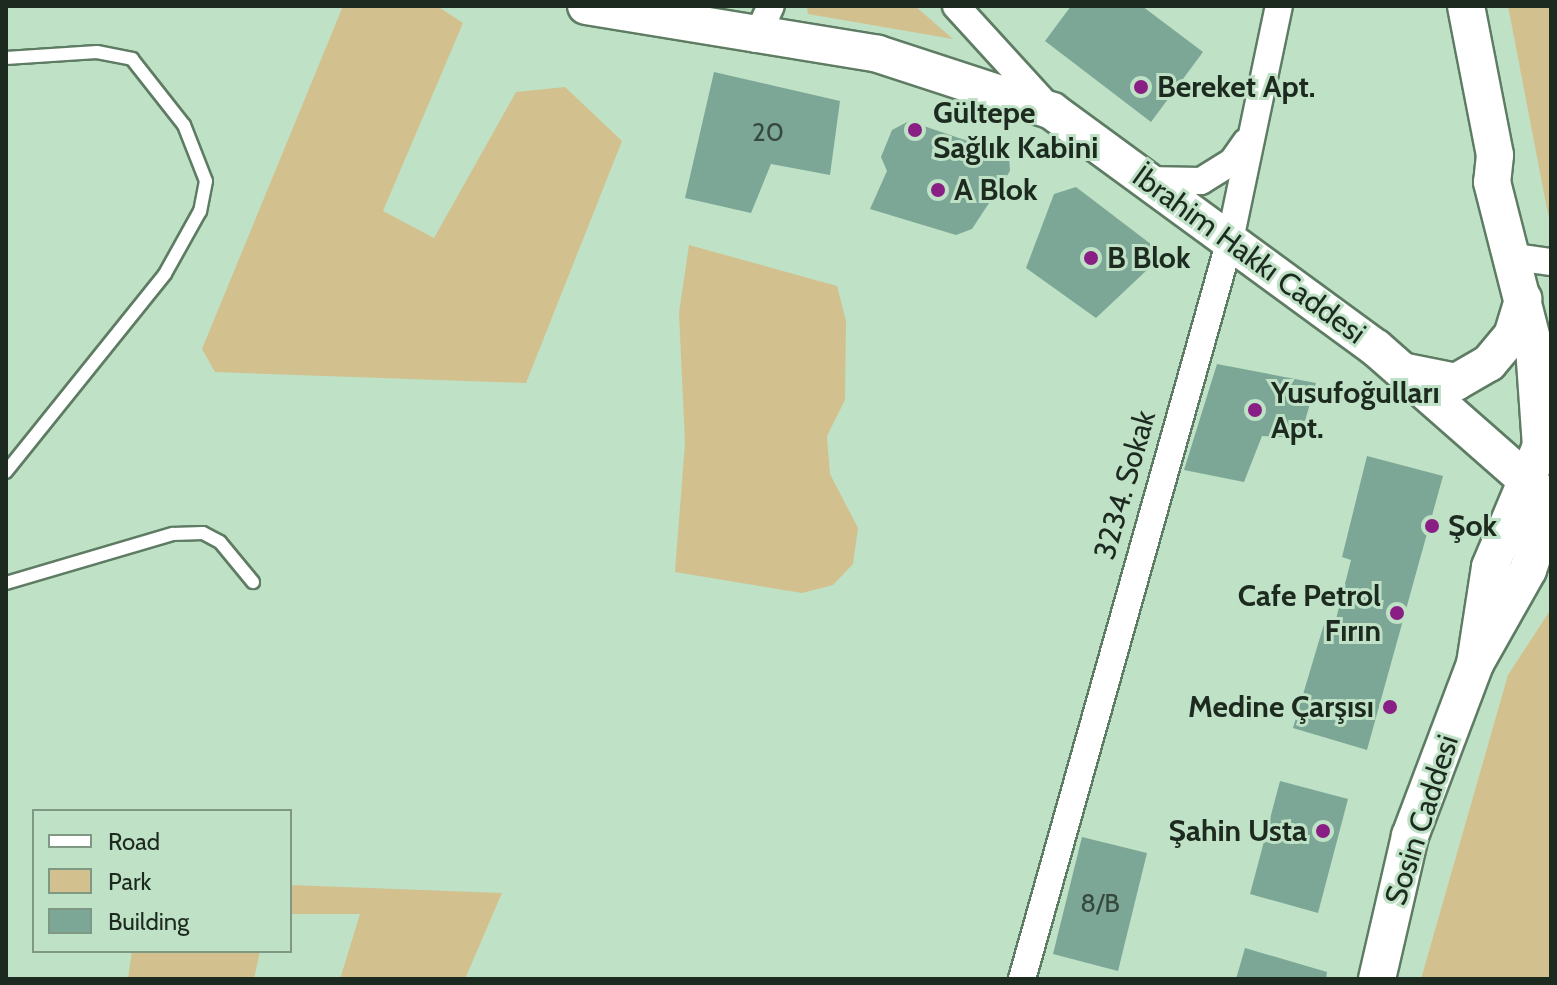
<!DOCTYPE html>
<html>
<head>
<meta charset="utf-8">
<style>
  body { margin:0 }
  #map { position:relative; width:1557px; height:985px; overflow:hidden; background:#bfe1c5; font-family:Cabin,sans-serif }
  div>[style] { position:absolute }
  .green>* { inset:0; background:#d3c08f }
  .building>* { inset:0; background:#7ca797 }
  .roads { filter:drop-shadow(2px 0 #5e7c63) drop-shadow(-2px 0 #5e7c63) drop-shadow(0 2px #5e7c63) drop-shadow(0 -2px #5e7c63) }
  .lane>* { height:12px; margin:-6px; padding:0 6px; transform-origin:6px; border-radius:6px; background:#fff }
  .street>* { height:26px; margin:-13px; padding:0 13px; transform-origin:13px; border-radius:13px; background:#fff }
  .secondary>* { height:36px; margin:-18px; padding:0 18px; transform-origin:18px; border-radius:18px; background:#fff }
  .dots>* { width:22px; height:22px; translate:-50% -50%; box-sizing:border-box; border:4px solid #bfe1c5; border-radius:50% }
  span { translate:-50% -50%; white-space:nowrap; text-align:center; line-height:1.15; -webkit-text-stroke:6px #bfe1c5; paint-order:stroke }
  .number-label { font-size:26px; color:#35493e }
  .number-label span { -webkit-text-stroke-width:0 }
  .poi-label { font-size:30px; color:#1d2a20; font-weight:700 }
  .left { translate:0 -50%; text-align:left }
  .right { translate:-100% -50%; text-align:right }
  .street-label { font-size:30px; color:#1d2a20 }
  .frame { position:absolute; inset:0; border:8px solid #1d2a20; pointer-events:none }
  .legend { position:absolute; left:32px; top:809px; width:260px; height:144px; box-sizing:border-box; background:#bfe1c5; border:2px solid #7e9883; margin:0; padding:10px 14px; list-style:none; font-size:24px; color:#1d2a20 }
  .legend li { display:flex; align-items:center; gap:16px; height:40px }
  .legend b { width:40px; border:2px solid #7e9883 }
</style>
</head>
<body>
<div id="map">
  <div class="green">
    <i style="clip-path:polygon(343px 6px,437px 6px,463px 23px,383px 211px,434px 238px,516px 92px,565px 87px,622px 141px,526px 383px,215px 372px,202px 349px)"></i>
    <i style="clip-path:polygon(807px 6px,915px 6px,953px 39px,808px 14px)"></i>
    <i style="clip-path:polygon(1508px 6px,1551px 6px,1551px 221px,1548px 214px)"></i>
    <i style="clip-path:polygon(689px 245px,837px 286px,846px 321px,845px 400px,827px 436px,830px 474px,858px 528px,853px 564px,833px 585px,802px 593px,675px 572px,685px 443px,679px 313px)"></i>
    <i style="clip-path:polygon(1551px 609px,1551px 979px,1421px 979px,1508px 675px)"></i>
    <i style="clip-path:polygon(290px 885px,502px 893px,465px 979px,340px 979px,360px 914px,290px 914px)"></i>
    <i style="clip-path:polygon(132px 951px,260px 951px,254px 979px,128px 979px)"></i>
  </div>
  <div class="building">
    <i style="clip-path:polygon(1071px 6px,1142px 6px,1203px 52px,1151px 122px,1045px 41px)"></i>
    <i style="clip-path:polygon(714px 72px,840px 101px,830px 175px,771px 164px,751px 213px,685px 198px)"></i>
    <i style="clip-path:polygon(909px 121px,1009px 155px,1010px 171px,972px 229px,956px 235px,870px 209px,887px 171px,881px 157px,892px 130px)"></i>
    <i style="clip-path:polygon(1076px 187px,1156px 248px,1147px 270px,1096px 318px,1026px 268px,1054px 194px)"></i>
    <i style="clip-path:polygon(1217px 364px,1316px 383px,1300px 438px,1262px 436px,1244px 482px,1184px 470px)"></i>
    <i style="clip-path:polygon(1367px 456px,1443px 476px,1367px 750px,1293px 728px,1324px 624px,1334px 627px,1351px 560px,1342px 557px)"></i>
    <i style="clip-path:polygon(1280px 781px,1348px 799px,1318px 913px,1250px 894px)"></i>
    <i style="clip-path:polygon(1082px 837px,1147px 853px,1118px 971px,1053px 954px)"></i>
    <i style="clip-path:polygon(1245px 948px,1327px 972px,1326px 979px,1236px 979px)"></i>
  </div>
  <div class="roads">
    <div class="lane">
      <i style="left:6px;top:58px;width:91px;rotate:-3.8deg"></i>
      <i style="left:97px;top:52px;width:36px;rotate:11deg"></i>
      <i style="left:132px;top:59px;width:84px;rotate:51.8deg"></i>
      <i style="left:184px;top:125px;width:60px;rotate:68.6deg"></i>
      <i style="left:206px;top:181px;width:31px;rotate:101deg"></i>
      <i style="left:200px;top:211px;width:72px;rotate:119.1deg"></i>
      <i style="left:165px;top:274px;width:254px;rotate:128.8deg"></i>
      <i style="left:6px;top:583px;width:174px;rotate:-16.4deg"></i>
      <i style="left:173px;top:534px;width:30px;rotate:-2deg"></i>
      <i style="left:203px;top:533px;width:19px;rotate:28deg"></i>
      <i style="left:220px;top:542px;width:52px;rotate:50.5deg"></i>
    </div>
    <div class="street">
      <i style="left:956px;top:6px;width:142px;rotate:47.6deg"></i>
      <i style="left:756px;top:39px;width:36px;rotate:-66deg"></i>
      <i style="left:1146px;top:180px;width:55px;rotate:1deg"></i>
      <i style="left:1201px;top:181px;width:36px;rotate:-32deg"></i>
      <i style="left:1232px;top:162px;width:24px;rotate:-55deg"></i>
      <i style="left:1515px;top:257px;width:36px;rotate:8deg"></i>
      <i style="left:1022px;top:979px;width:768px;rotate:-74.28deg"></i>
      <i style="left:1230px;top:240px;width:239px;rotate:-78.2deg"></i>
    </div>
    <div class="secondary">
      <i style="left:586px;top:6px;width:296px;rotate:9.3deg"></i>
      <i style="left:878px;top:54px;width:183px;rotate:18.1deg"></i>
      <i style="left:1052px;top:111px;width:401px;rotate:36.2deg"></i>
      <i style="left:1376px;top:348px;width:233px;rotate:41.3deg"></i>
      <i style="left:1466px;top:6px;width:152px;rotate:79deg"></i>
      <i style="left:1495px;top:155px;width:27px;rotate:96deg"></i>
      <i style="left:1492px;top:182px;width:170px;rotate:75.7deg"></i>
      <i style="left:1534px;top:347px;width:99px;rotate:86deg"></i>
      <i style="left:1541px;top:446px;width:131px;rotate:112.9deg"></i>
      <i style="left:1490px;top:567px;width:98px;rotate:98.8deg"></i>
      <i style="left:1406px;top:372px;width:51px;rotate:11.3deg"></i>
      <i style="left:1456px;top:382px;width:38px;rotate:-30deg"></i>
      <i style="left:1489px;top:363px;width:35px;rotate:-50deg"></i>
      <i style="left:1512px;top:336px;width:39px;rotate:-73deg"></i>
      <i style="left:1377px;top:979px;width:147px;rotate:-77deg"></i>
      <i style="left:1410px;top:836px;width:184px;rotate:-69.3deg"></i>
      <i style="left:1475px;top:664px;width:108px;rotate:-60.6deg"></i>
      <i style="left:1528px;top:570px;width:73px;rotate:-71.6deg"></i>
    </div>
  </div>
  <div class="dots">
    <i style="left:1141px;top:87px;background:#891f84"></i>
    <i style="left:915px;top:130px;background:#891f84"></i>
    <i style="left:938px;top:190px;background:#891f84"></i>
    <i style="left:1091px;top:258px;background:#891f84"></i>
    <i style="left:1255px;top:410px;background:#891f84"></i>
    <i style="left:1432px;top:526px;background:#891f84"></i>
    <i style="left:1397px;top:613px;background:#891f84"></i>
    <i style="left:1390px;top:707px;background:#891f84"></i>
    <i style="left:1323px;top:831px;background:#891f84"></i>
  </div>
  <div class="number-label">
    <span style="left:768px;top:133px">20</span>
    <span style="left:1100px;top:904px">8/B</span>
  </div>
  <div class="poi-label">
    <span class="left" style="left:1157px;top:87px">Bereket Apt.</span>
    <span class="left" style="left:933px;top:130px">Gültepe<br>Sağlık Kabini</span>
    <span class="left" style="left:954px;top:190px">A Blok</span>
    <span class="left" style="left:1107px;top:258px">B Blok</span>
    <span class="left" style="left:1271px;top:410px">Yusufoğulları<br>Apt.</span>
    <span class="left" style="left:1448px;top:526px">Şok</span>
    <span class="right" style="left:1381px;top:613px">Cafe Petrol<br>Fırın</span>
    <span class="right" style="left:1374px;top:707px">Medine Çarşısı</span>
    <span class="right" style="left:1307px;top:831px">Şahin Usta</span>
  </div>
  <div class="street-label">
    <span style="left:1249px;top:255px;rotate:36deg">İbrahim Hakkı Caddesi</span>
    <span style="left:1125px;top:485px;rotate:-74deg">3234. Sokak</span>
    <span style="left:1422px;top:820px;rotate:-72deg">Sosin Caddesi</span>
  </div>
  <div class="frame"></div>
  <ul class="legend">
  <li><b style="height:10px;background:#fff"></b>Road</li>
  <li><b style="height:22px;background:#d3c08f"></b>Park</li>
  <li><b style="height:22px;background:#7ca797"></b>Building</li>
  </ul>
</div>
</body>
</html>
